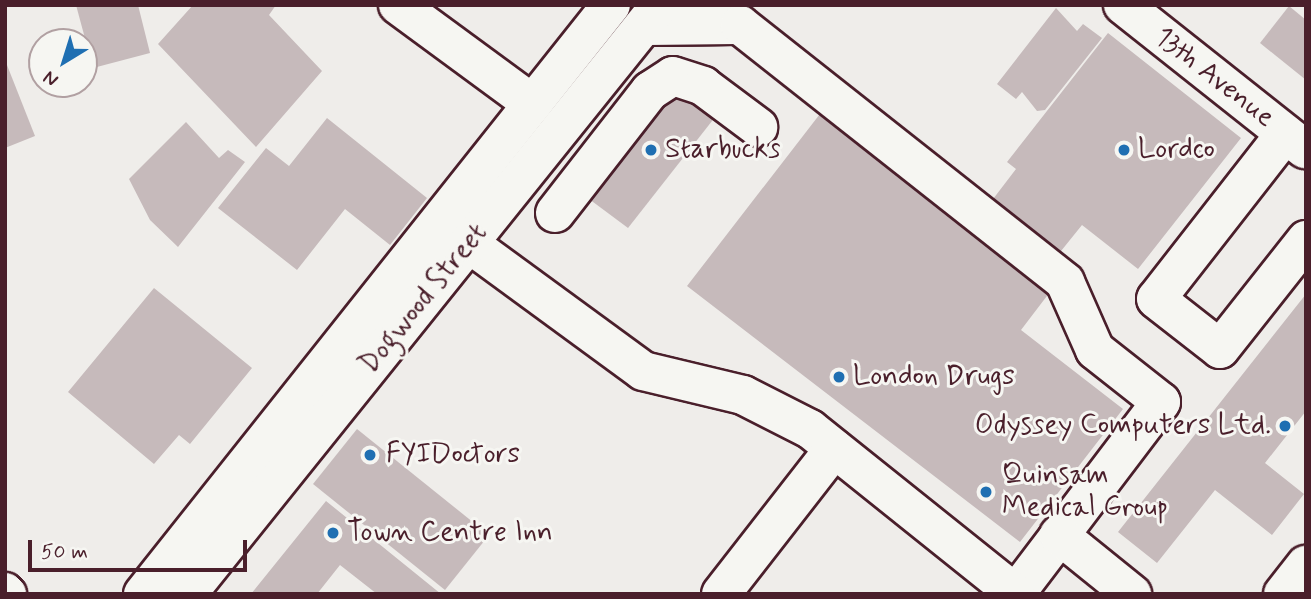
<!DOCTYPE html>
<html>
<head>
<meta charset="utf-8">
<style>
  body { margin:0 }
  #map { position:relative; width:1311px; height:599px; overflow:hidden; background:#efedea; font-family:Mynerve,sans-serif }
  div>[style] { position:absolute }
  .building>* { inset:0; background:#c6babb }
  .roads { filter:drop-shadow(2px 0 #4a1f2b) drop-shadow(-2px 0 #4a1f2b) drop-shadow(0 2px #4a1f2b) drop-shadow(0 -2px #4a1f2b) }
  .minor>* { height:38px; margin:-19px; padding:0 19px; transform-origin:19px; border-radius:19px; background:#f6f6f2 }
  .major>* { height:38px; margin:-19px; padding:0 19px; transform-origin:19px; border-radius:19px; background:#f6f6f2 }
  .dots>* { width:19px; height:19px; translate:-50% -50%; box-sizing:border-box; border:4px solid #f6f6f2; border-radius:50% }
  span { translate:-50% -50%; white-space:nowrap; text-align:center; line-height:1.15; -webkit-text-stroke:6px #f6f6f2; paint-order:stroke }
  .street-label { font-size:28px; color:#4a1f2b }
  .poi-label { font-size:28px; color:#4a1f2b }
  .left { translate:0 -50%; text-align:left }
  .right { translate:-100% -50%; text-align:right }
  .frame { position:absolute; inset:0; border:7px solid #4a1f2b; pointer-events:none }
  .north { position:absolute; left:28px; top:28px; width:70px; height:70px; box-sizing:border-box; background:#f6f6f2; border:2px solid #b1a0a2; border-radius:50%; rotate:218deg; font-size:19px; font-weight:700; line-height:28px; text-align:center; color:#4a1f2b }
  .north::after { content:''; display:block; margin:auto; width:24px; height:32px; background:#1f6fb2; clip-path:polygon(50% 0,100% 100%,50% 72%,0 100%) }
  .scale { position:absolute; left:28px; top:540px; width:219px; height:32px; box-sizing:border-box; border:4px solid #4a1f2b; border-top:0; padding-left:9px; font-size:21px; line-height:24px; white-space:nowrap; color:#4a1f2b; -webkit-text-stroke:5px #f6f6f2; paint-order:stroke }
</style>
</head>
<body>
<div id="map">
  <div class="building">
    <i style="clip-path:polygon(76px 5px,138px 5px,150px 53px,93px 68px)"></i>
    <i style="clip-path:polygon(193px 5px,276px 5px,269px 15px,322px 71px,256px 147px,158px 44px)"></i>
    <i style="clip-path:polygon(1289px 6px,1306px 20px,1306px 80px,1260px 43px)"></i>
    <i style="clip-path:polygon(1056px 8px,1077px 31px,1083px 24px,1102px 38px,1045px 110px,1037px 111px,1022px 92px,1016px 99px,997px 84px)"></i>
    <i style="clip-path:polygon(1108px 33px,1241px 138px,1138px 269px,1082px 225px,1057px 256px,990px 203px,1016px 169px,1007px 162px)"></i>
    <i style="clip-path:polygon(5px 60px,35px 136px,5px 148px)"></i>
    <i style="clip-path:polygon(658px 92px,723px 107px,628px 228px,581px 193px)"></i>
    <i style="clip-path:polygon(823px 110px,1053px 288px,1021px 330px,1123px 409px,1020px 542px,687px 286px)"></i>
    <i style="clip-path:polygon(327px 118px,427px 198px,390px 245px,345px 209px,297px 270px,218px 208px,266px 148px,289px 166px)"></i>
    <i style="clip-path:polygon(186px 122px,219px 158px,228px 150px,245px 162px,178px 247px,150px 220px,129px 179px)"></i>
    <i style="clip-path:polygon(154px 288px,252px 368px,190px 444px,179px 435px,154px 464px,68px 392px)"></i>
    <i style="clip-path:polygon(1306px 294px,1306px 411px,1265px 463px,1304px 494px,1272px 535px,1215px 490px,1157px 563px,1118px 532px)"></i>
    <i style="clip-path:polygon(357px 429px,489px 535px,445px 590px,313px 484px)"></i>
    <i style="clip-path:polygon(326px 501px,441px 594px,377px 594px,340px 565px,317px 594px,251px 594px)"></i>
  </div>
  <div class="roads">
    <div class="minor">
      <i style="left:398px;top:5px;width:167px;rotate:36.3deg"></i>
      <i style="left:1123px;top:5px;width:232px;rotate:38.4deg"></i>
      <i style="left:644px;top:26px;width:96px;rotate:-0.6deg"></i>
      <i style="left:740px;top:25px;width:414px;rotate:38.3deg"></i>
      <i style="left:1065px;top:282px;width:74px;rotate:66.2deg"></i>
      <i style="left:1095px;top:350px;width:84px;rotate:38.2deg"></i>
      <i style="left:1161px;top:402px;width:241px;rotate:127.2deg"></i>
      <i style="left:1285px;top:134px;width:209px;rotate:128deg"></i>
      <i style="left:1156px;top:299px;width:81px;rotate:38deg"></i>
      <i style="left:1220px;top:349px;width:139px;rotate:-51.7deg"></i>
      <i style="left:555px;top:213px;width:155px;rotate:-52.1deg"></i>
      <i style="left:650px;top:91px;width:27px;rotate:-33deg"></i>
      <i style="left:673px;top:76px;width:32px;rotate:18deg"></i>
      <i style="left:703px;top:86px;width:69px;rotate:36.7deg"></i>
      <i style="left:441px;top:223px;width:250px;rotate:36.2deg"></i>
      <i style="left:643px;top:371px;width:103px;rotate:13.5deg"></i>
      <i style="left:743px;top:395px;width:75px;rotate:26.9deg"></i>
      <i style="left:810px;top:429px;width:263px;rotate:38.7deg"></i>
      <i style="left:1059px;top:535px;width:94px;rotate:38.9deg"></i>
      <i style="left:5px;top:592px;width:3px;rotate:45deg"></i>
      <i style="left:721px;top:594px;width:184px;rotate:-52.1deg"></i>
      <i style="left:1283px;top:594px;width:37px;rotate:-52deg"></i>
    </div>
    <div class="major">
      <i style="left:143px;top:594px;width:752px;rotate:-51.53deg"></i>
      <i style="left:187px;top:594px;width:755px;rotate:-51.23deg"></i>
    </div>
  </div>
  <div class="dots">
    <i style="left:651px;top:150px;background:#1f6fb2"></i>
    <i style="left:1124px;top:150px;background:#1f6fb2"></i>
    <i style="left:839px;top:377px;background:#1f6fb2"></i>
    <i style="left:1285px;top:426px;background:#1f6fb2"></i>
    <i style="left:370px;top:455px;background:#1f6fb2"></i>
    <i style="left:986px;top:492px;background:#1f6fb2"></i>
    <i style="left:333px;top:533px;background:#1f6fb2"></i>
  </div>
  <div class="street-label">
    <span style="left:1214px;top:78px;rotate:38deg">13th Avenue</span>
    <span style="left:424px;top:299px;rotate:-51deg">Dogwood Street</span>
  </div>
  <div class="poi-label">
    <span class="left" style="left:665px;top:150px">Starbucks</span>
    <span class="left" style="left:1138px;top:150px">Lordco</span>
    <span class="left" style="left:853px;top:377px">London Drugs</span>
    <span class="right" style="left:1271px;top:426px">Odyssey Computers Ltd.</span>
    <span class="left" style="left:386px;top:455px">FYIDoctors</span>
    <span class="left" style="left:1002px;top:492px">Quinsam<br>Medical Group</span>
    <span class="left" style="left:347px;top:533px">Town Centre Inn</span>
  </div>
  <div class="frame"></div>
  <div class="north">N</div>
  <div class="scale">50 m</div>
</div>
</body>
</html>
